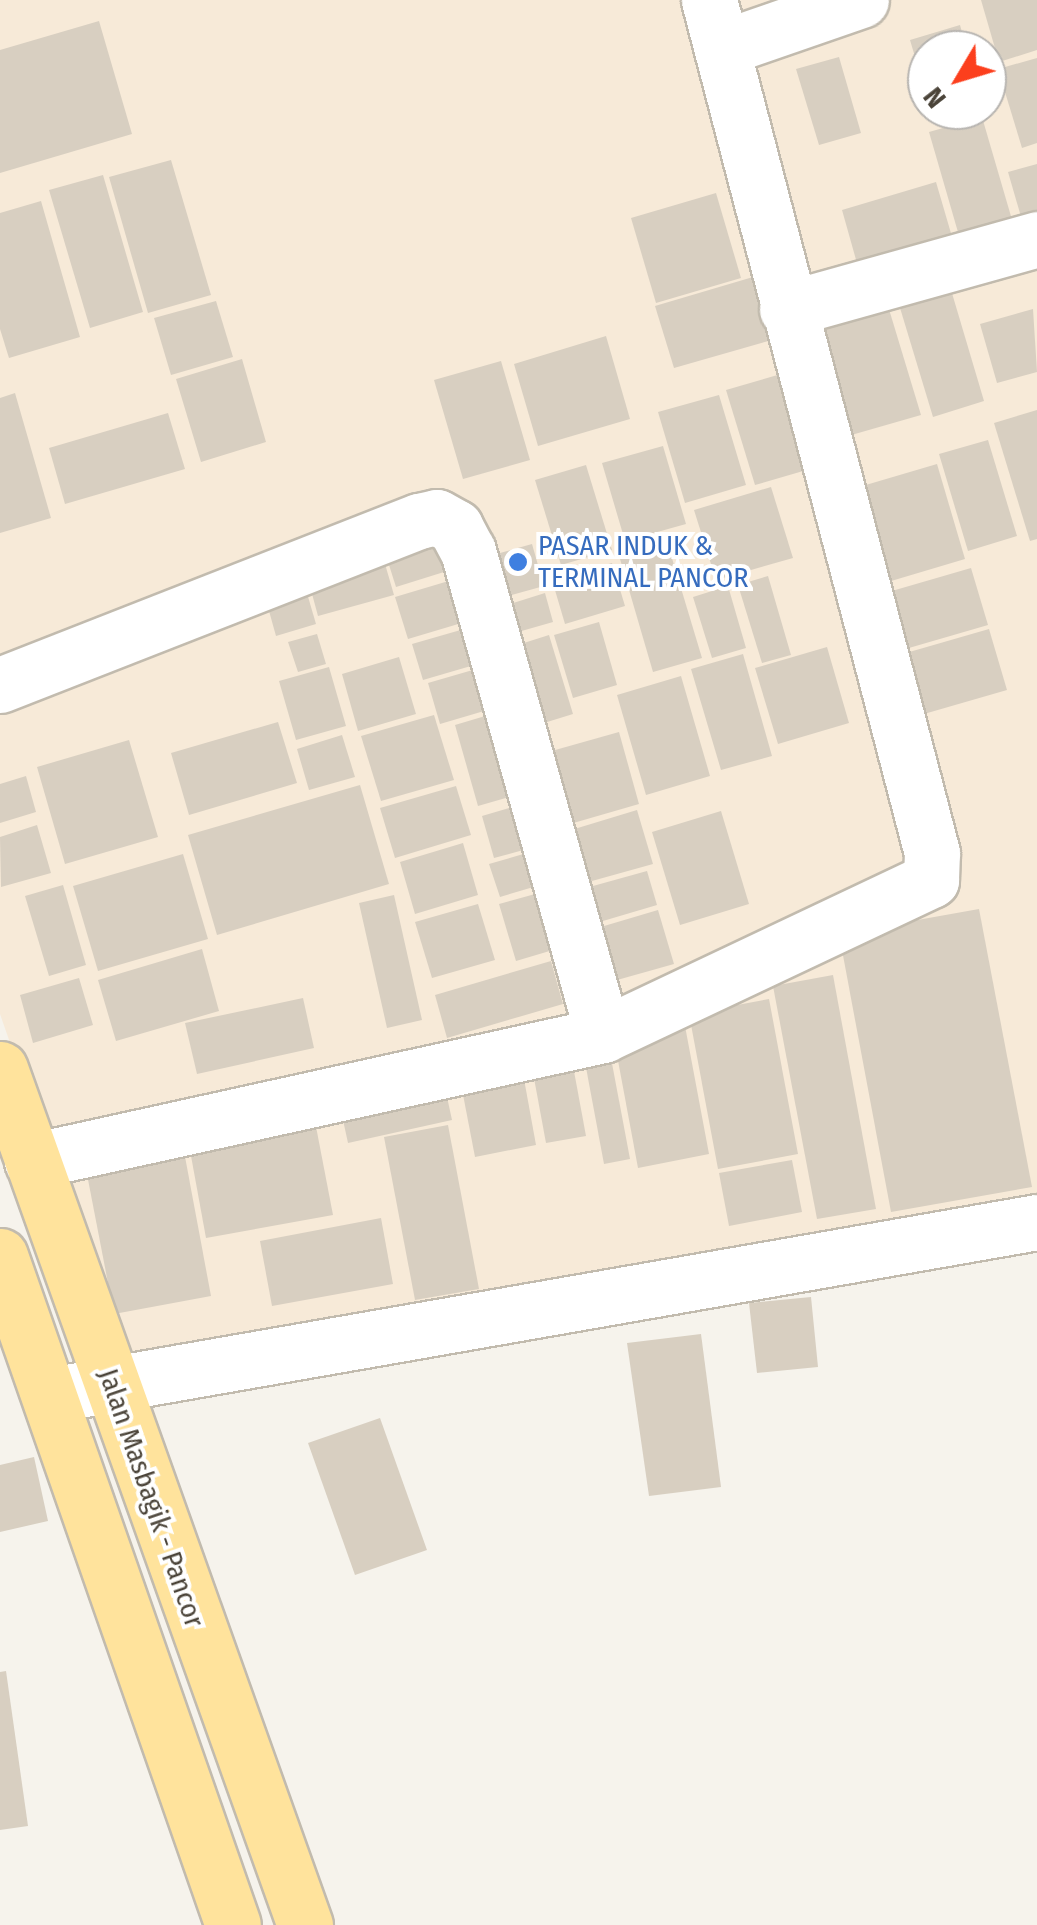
<!DOCTYPE html>
<html>
<head>
<meta charset="utf-8">
<style>
  body { margin:0 }
  #map { position:relative; width:1037px; height:1925px; overflow:hidden; background:#f6f3ec; font-family:"Fira Sans Condensed",sans-serif }
  div>[style] { position:absolute }
  .commercial>* { inset:0; background:#f7ead8 }
  .building>* { inset:0; background:#d8cfc1 }
  .roads { filter:drop-shadow(2px 0 #c2bbae) drop-shadow(-2px 0 #c2bbae) drop-shadow(0 2px #c2bbae) drop-shadow(0 -2px #c2bbae) }
  .minor>* { height:55px; margin:-27.5px; padding:0 27.5px; transform-origin:27.5px; border-radius:27.5px; background:#fff }
  .primary>* { height:55px; margin:-27.5px; padding:0 27.5px; transform-origin:27.5px; border-radius:27.5px; background:#ffe39c }
  .dots>* { width:28px; height:28px; translate:-50% -50%; box-sizing:border-box; border:5px solid #fff; border-radius:50% }
  span { translate:-50% -50%; white-space:nowrap; text-align:center; line-height:1.15; -webkit-text-stroke:8px #fff; paint-order:stroke }
  .shop-label { font-size:28px; color:#366cbe }
  .left { translate:0 -50%; text-align:left }
  .street-label { font-size:28px; color:#4b4439 }
  .north { position:absolute; left:907px; top:30px; width:100px; height:100px; box-sizing:border-box; background:#fff; border:2px solid #b7b4b0; border-radius:50%; rotate:232deg; font-size:28px; font-weight:700; line-height:40px; text-align:center; color:#4b4439 }
  .north::after { content:''; display:block; margin:auto; width:35px; height:45px; background:#fc3f1d; clip-path:polygon(50% 0,100% 100%,50% 72%,0 100%) }
</style>
</head>
<body>
<div id="map">
  <div class="commercial">
    <i style="clip-path:polygon(evenodd,0 0,1037px 0,1037px 1196px,122px 1364px,0 1014px,0 0,927px 50px,987px 50px,987px 110px,927px 110px,927px 50px)"></i>
  </div>
  <div class="building">
    <i style="clip-path:polygon(981px 0,1037px 0,1037px 50px,999px 62px)"></i>
    <i style="clip-path:polygon(99px 21px,132px 134px,0 173px,0 50px)"></i>
    <i style="clip-path:polygon(960px 25px,967px 50px,927px 50px,926px 94px,910px 40px)"></i>
    <i style="clip-path:polygon(839px 57px,861px 133px,819px 145px,796px 69px)"></i>
    <i style="clip-path:polygon(1037px 58px,1037px 143px,1022px 148px,998px 69px)"></i>
    <i style="clip-path:polygon(982px 117px,1015px 230px,962px 246px,929px 132px)"></i>
    <i style="clip-path:polygon(171px 160px,211px 295px,148px 313px,109px 177px)"></i>
    <i style="clip-path:polygon(1037px 164px,1037px 223px,1024px 227px,1008px 172px)"></i>
    <i style="clip-path:polygon(103px 175px,143px 312px,90px 328px,49px 190px)"></i>
    <i style="clip-path:polygon(936px 182px,955px 247px,860px 274px,842px 210px)"></i>
    <i style="clip-path:polygon(716px 193px,741px 278px,656px 303px,631px 218px)"></i>
    <i style="clip-path:polygon(41px 201px,80px 337px,9px 358px,0 329px,0 213px)"></i>
    <i style="clip-path:polygon(946px 273px,984px 401px,933px 417px,894px 288px)"></i>
    <i style="clip-path:polygon(753px 277px,772px 340px,674px 368px,655px 306px)"></i>
    <i style="clip-path:polygon(885px 296px,921px 415px,834px 440px,799px 321px)"></i>
    <i style="clip-path:polygon(216px 301px,233px 357px,171px 375px,154px 318px)"></i>
    <i style="clip-path:polygon(1033px 309px,1037px 372px,997px 383px,980px 324px)"></i>
    <i style="clip-path:polygon(606px 336px,630px 419px,538px 446px,514px 364px)"></i>
    <i style="clip-path:polygon(242px 359px,266px 442px,201px 462px,176px 379px)"></i>
    <i style="clip-path:polygon(501px 361px,530px 460px,463px 479px,434px 380px)"></i>
    <i style="clip-path:polygon(781px 374px,810px 469px,755px 485px,726px 390px)"></i>
    <i style="clip-path:polygon(15px 393px,51px 518px,0 533px,0 398px)"></i>
    <i style="clip-path:polygon(719px 395px,746px 485px,685px 503px,658px 412px)"></i>
    <i style="clip-path:polygon(1037px 410px,1037px 539px,1030px 541px,994px 423px)"></i>
    <i style="clip-path:polygon(168px 413px,185px 469px,65px 504px,49px 448px)"></i>
    <i style="clip-path:polygon(988px 440px,1017px 536px,968px 551px,939px 454px)"></i>
    <i style="clip-path:polygon(663px 446px,686px 524px,625px 541px,602px 463px)"></i>
    <i style="clip-path:polygon(937px 464px,965px 559px,871px 587px,842px 492px)"></i>
    <i style="clip-path:polygon(586px 465px,612px 550px,561px 565px,535px 480px)"></i>
    <i style="clip-path:polygon(771px 487px,793px 558px,716px 580px,694px 510px)"></i>
    <i style="clip-path:polygon(449px 526px,460px 567px,396px 587px,383px 546px)"></i>
    <i style="clip-path:polygon(532px 544px,544px 586px,501px 598px,489px 556px)"></i>
    <i style="clip-path:polygon(668px 545px,702px 658px,653px 672px,620px 559px)"></i>
    <i style="clip-path:polygon(383px 557px,394px 595px,318px 616px,308px 579px)"></i>
    <i style="clip-path:polygon(612px 563px,625px 606px,565px 624px,552px 580px)"></i>
    <i style="clip-path:polygon(971px 568px,988px 625px,902px 650px,885px 593px)"></i>
    <i style="clip-path:polygon(768px 576px,791px 655px,762px 663px,738px 585px)"></i>
    <i style="clip-path:polygon(462px 577px,475px 619px,408px 639px,395px 597px)"></i>
    <i style="clip-path:polygon(304px 583px,316px 624px,276px 636px,264px 593px)"></i>
    <i style="clip-path:polygon(728px 586px,746px 648px,712px 658px,693px 597px)"></i>
    <i style="clip-path:polygon(545px 593px,553px 622px,518px 632px,510px 604px)"></i>
    <i style="clip-path:polygon(599px 622px,617px 685px,573px 698px,554px 635px)"></i>
    <i style="clip-path:polygon(478px 625px,488px 661px,423px 680px,412px 644px)"></i>
    <i style="clip-path:polygon(989px 629px,1007px 690px,917px 716px,899px 655px)"></i>
    <i style="clip-path:polygon(317px 634px,326px 664px,298px 672px,288px 642px)"></i>
    <i style="clip-path:polygon(549px 635px,573px 714px,531px 727px,508px 648px)"></i>
    <i style="clip-path:polygon(827px 647px,849px 723px,778px 744px,755px 668px)"></i>
    <i style="clip-path:polygon(743px 654px,772px 756px,721px 770px,691px 669px)"></i>
    <i style="clip-path:polygon(399px 657px,416px 714px,358px 731px,342px 674px)"></i>
    <i style="clip-path:polygon(490px 665px,501px 706px,440px 724px,428px 683px)"></i>
    <i style="clip-path:polygon(329px 667px,346px 726px,296px 740px,279px 681px)"></i>
    <i style="clip-path:polygon(681px 676px,710px 776px,646px 795px,617px 695px)"></i>
    <i style="clip-path:polygon(502px 711px,526px 792px,478px 806px,455px 725px)"></i>
    <i style="clip-path:polygon(434px 715px,454px 780px,381px 801px,361px 736px)"></i>
    <i style="clip-path:polygon(278px 722px,297px 783px,189px 815px,171px 753px)"></i>
    <i style="clip-path:polygon(619px 732px,639px 804px,563px 826px,541px 754px)"></i>
    <i style="clip-path:polygon(342px 735px,355px 777px,309px 790px,297px 749px)"></i>
    <i style="clip-path:polygon(129px 740px,158px 837px,65px 864px,37px 767px)"></i>
    <i style="clip-path:polygon(26px 776px,36px 812px,0 823px,0 784px)"></i>
    <i style="clip-path:polygon(360px 785px,389px 884px,217px 935px,188px 835px)"></i>
    <i style="clip-path:polygon(456px 786px,471px 835px,395px 858px,380px 808px)"></i>
    <i style="clip-path:polygon(526px 803px,538px 846px,494px 858px,482px 816px)"></i>
    <i style="clip-path:polygon(637px 810px,653px 864px,574px 886px,558px 834px)"></i>
    <i style="clip-path:polygon(721px 811px,749px 904px,680px 925px,652px 832px)"></i>
    <i style="clip-path:polygon(37px 825px,51px 873px,1px 887px,0 837px)"></i>
    <i style="clip-path:polygon(463px 843px,478px 895px,415px 914px,400px 862px)"></i>
    <i style="clip-path:polygon(537px 850px,547px 883px,500px 897px,489px 864px)"></i>
    <i style="clip-path:polygon(183px 854px,208px 939px,98px 971px,73px 886px)"></i>
    <i style="clip-path:polygon(647px 871px,657px 905px,586px 926px,575px 891px)"></i>
    <i style="clip-path:polygon(63px 885px,86px 965px,49px 976px,25px 896px)"></i>
    <i style="clip-path:polygon(546px 891px,563px 947px,516px 961px,499px 904px)"></i>
    <i style="clip-path:polygon(394px 895px,422px 1020px,387px 1028px,359px 903px)"></i>
    <i style="clip-path:polygon(478px 904px,495px 960px,432px 978px,415px 922px)"></i>
    <i style="clip-path:polygon(979px 909px,1032px 1187px,891px 1212px,839px 934px)"></i>
    <i style="clip-path:polygon(658px 910px,674px 964px,610px 982px,594px 929px)"></i>
    <i style="clip-path:polygon(202px 949px,219px 1011px,116px 1041px,98px 980px)"></i>
    <i style="clip-path:polygon(551px 961px,563px 1004px,447px 1038px,435px 995px)"></i>
    <i style="clip-path:polygon(833px 975px,876px 1209px,817px 1219px,773px 986px)"></i>
    <i style="clip-path:polygon(79px 978px,93px 1025px,33px 1043px,20px 995px)"></i>
    <i style="clip-path:polygon(303px 998px,314px 1048px,197px 1074px,185px 1023px)"></i>
    <i style="clip-path:polygon(769px 999px,798px 1154px,718px 1169px,689px 1014px)"></i>
    <i style="clip-path:polygon(685px 1026px,709px 1154px,638px 1168px,614px 1039px)"></i>
    <i style="clip-path:polygon(608px 1042px,630px 1159px,604px 1164px,582px 1046px)"></i>
    <i style="clip-path:polygon(571px 1055px,586px 1136px,546px 1143px,531px 1062px)"></i>
    <i style="clip-path:polygon(522px 1068px,536px 1145px,475px 1157px,460px 1079px)"></i>
    <i style="clip-path:polygon(442px 1074px,452px 1120px,348px 1143px,338px 1097px)"></i>
    <i style="clip-path:polygon(313px 1111px,333px 1215px,206px 1238px,187px 1134px)"></i>
    <i style="clip-path:polygon(448px 1125px,479px 1289px,415px 1300px,384px 1137px)"></i>
    <i style="clip-path:polygon(183px 1146px,211px 1296px,114px 1314px,85px 1164px)"></i>
    <i style="clip-path:polygon(792px 1160px,802px 1212px,729px 1226px,719px 1173px)"></i>
    <i style="clip-path:polygon(381px 1218px,393px 1284px,272px 1306px,260px 1241px)"></i>
    <i style="clip-path:polygon(811px 1297px,818px 1367px,757px 1373px,749px 1303px)"></i>
    <i style="clip-path:polygon(701px 1334px,721px 1487px,649px 1496px,627px 1343px)"></i>
    <i style="clip-path:polygon(380px 1418px,427px 1550px,355px 1575px,308px 1443px)"></i>
    <i style="clip-path:polygon(34px 1457px,48px 1521px,0 1532px,0 1465px)"></i>
    <i style="clip-path:polygon(6px 1671px,28px 1826px,0 1830px,0 1672px)"></i>
  </div>
  <div class="roads">
    <div class="minor">
      <i style="left:722px;top:48px;width:147px;rotate:-19.1deg"></i>
      <i style="left:787px;top:309px;width:260px;rotate:-15.6deg"></i>
      <i style="left:0;top:685px;width:450px;rotate:-21.4deg"></i>
      <i style="left:419px;top:521px;width:18px;rotate:-13deg"></i>
      <i style="left:437px;top:517px;width:21px;rotate:29deg"></i>
      <i style="left:455px;top:527px;width:27px;rotate:62deg"></i>
      <i style="left:468px;top:551px;width:502px;rotate:74.41deg"></i>
      <i style="left:32px;top:1161px;width:585px;rotate:-12.44deg"></i>
      <i style="left:603px;top:1035px;width:363px;rotate:-25.3deg"></i>
      <i style="left:931px;top:880px;width:27px;rotate:-88deg"></i>
      <i style="left:932px;top:853px;width:882px;rotate:-104.65deg"></i>
      <i style="left:50px;top:1395px;width:1002px;rotate:-9.94deg"></i>
    </div>
    <div class="primary">
      <i style="left:0;top:1069px;width:909px;rotate:70.39deg"></i>
      <i style="left:0;top:1256px;width:708px;rotate:70.8deg"></i>
    </div>
  </div>
  <div class="dots">
    <i style="left:518px;top:562px;background:#3f7fe0"></i>
  </div>
  <div class="shop-label">
    <span class="left" style="left:538px;top:562px">PASAR INDUK &amp;<br>TERMINAL PANCOR</span>
  </div>
  <div class="street-label">
    <span style="left:151px;top:1498px;rotate:71deg">Jalan Masbagik - Pancor</span>
  </div>
  <div class="north">N</div>
</div>
</body>
</html>
